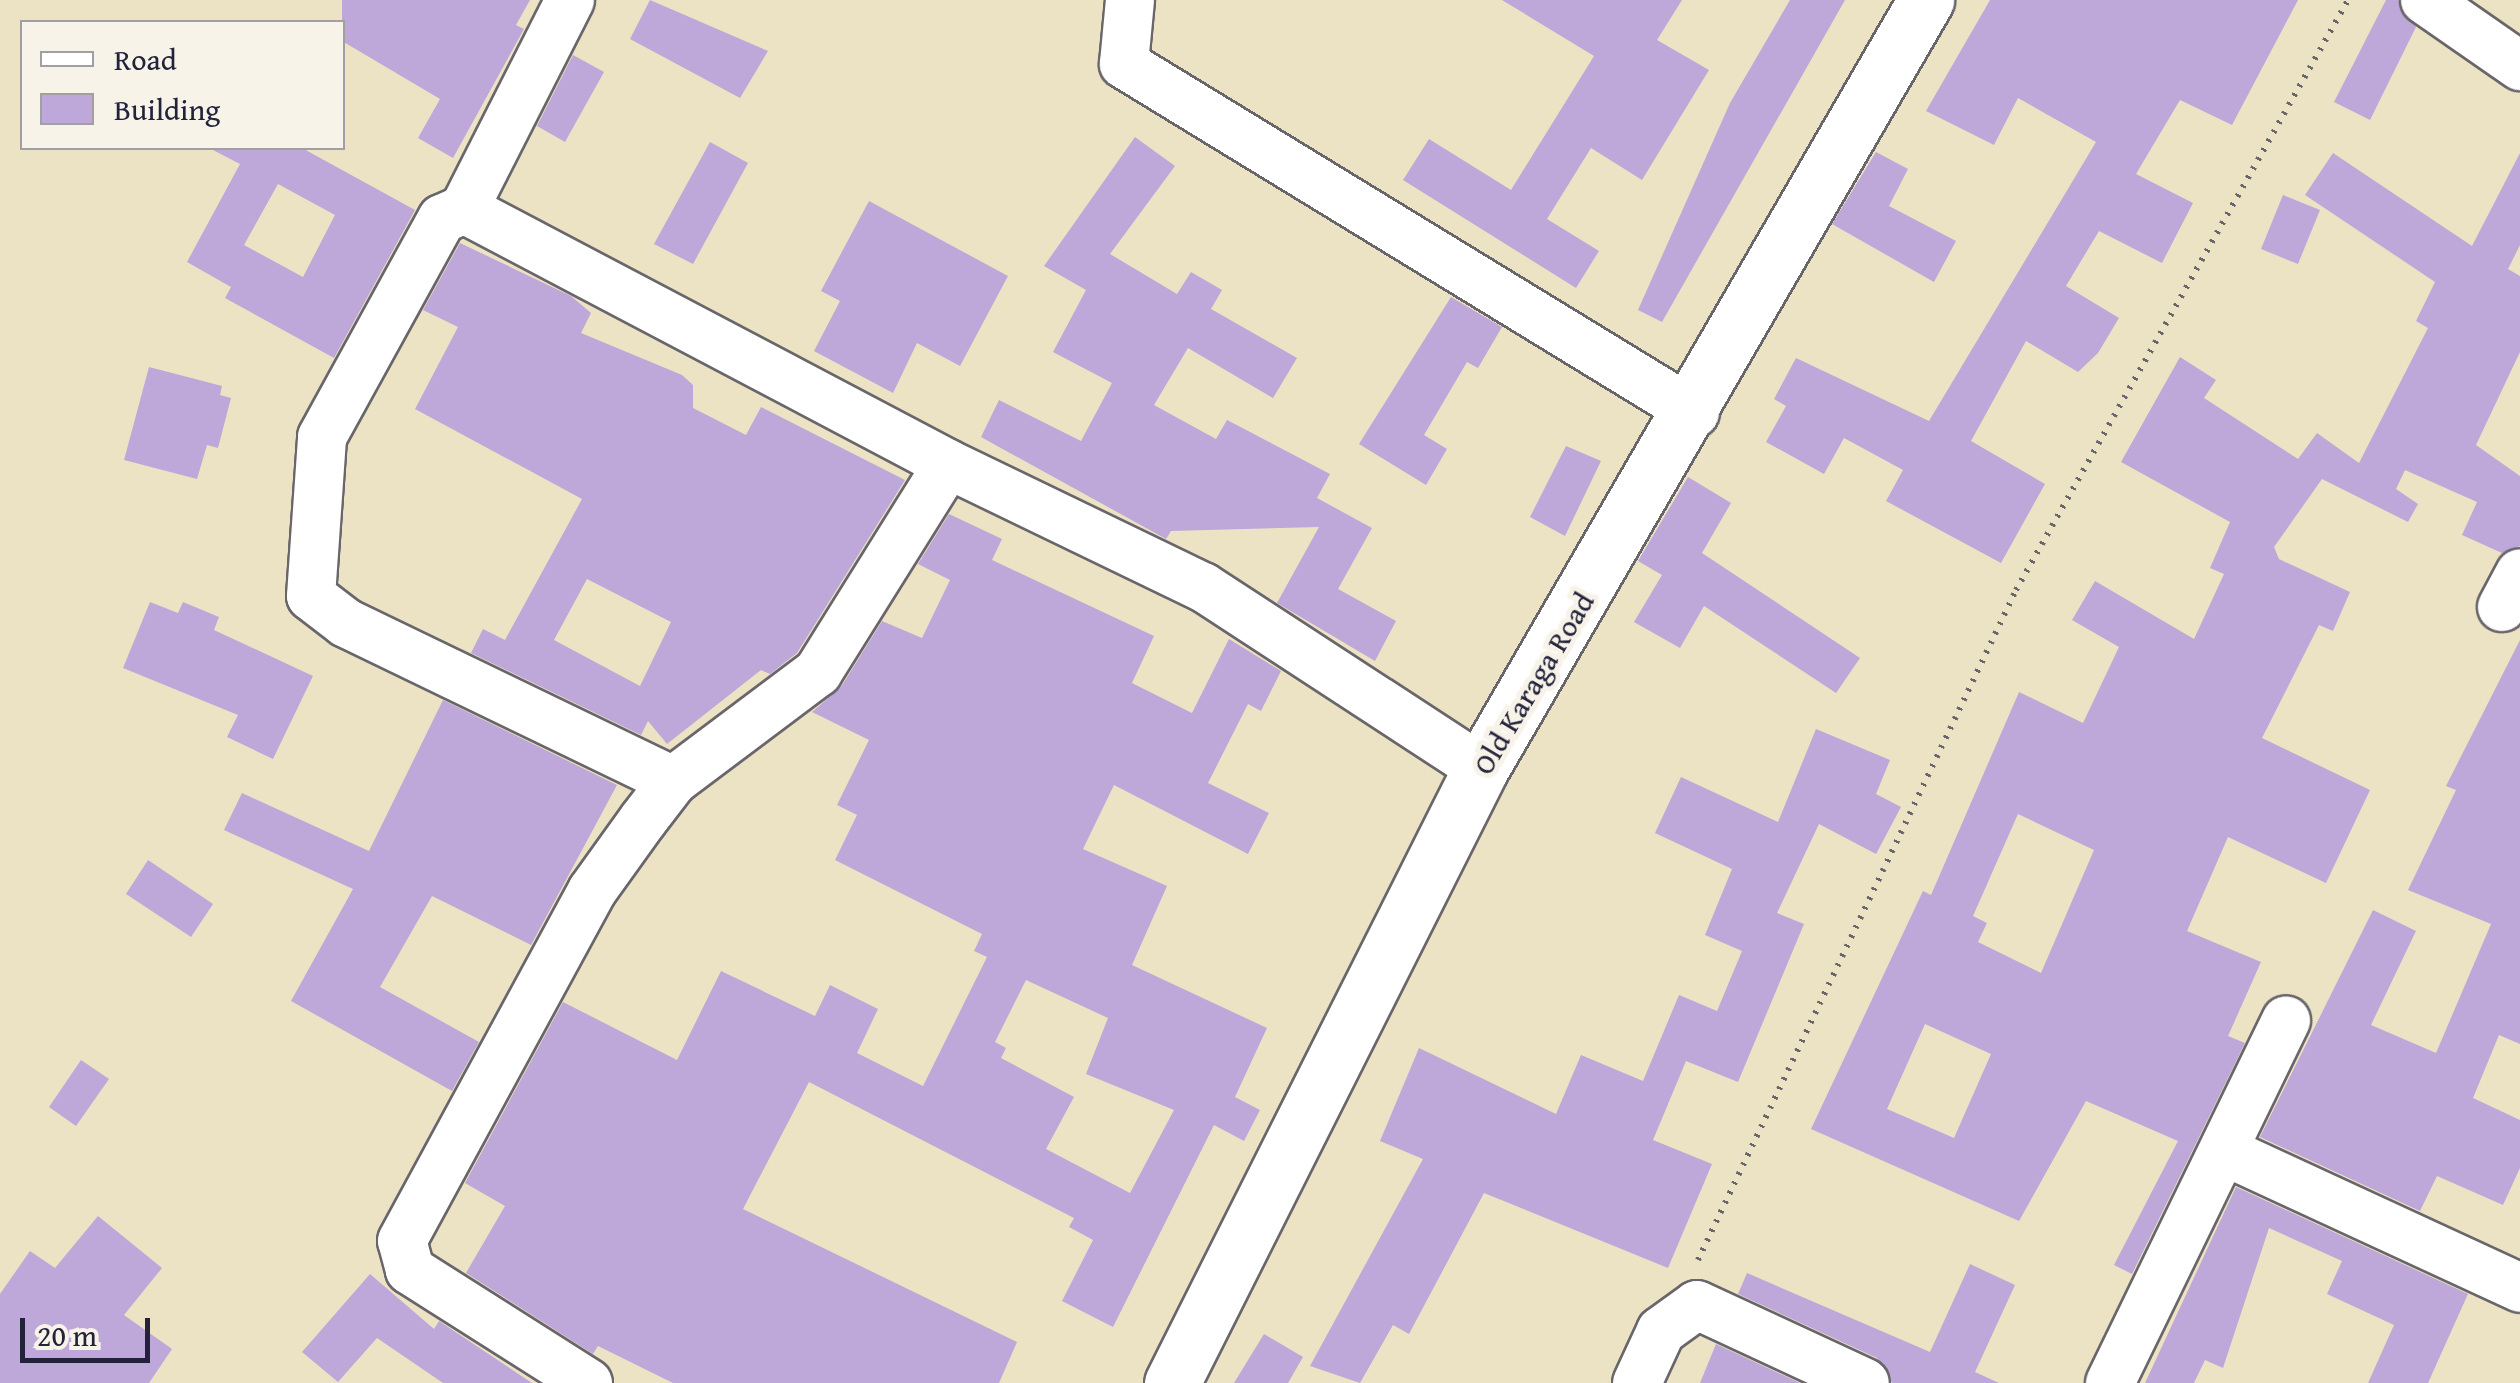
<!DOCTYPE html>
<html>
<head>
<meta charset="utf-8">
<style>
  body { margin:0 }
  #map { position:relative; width:2520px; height:1383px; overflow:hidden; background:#ece3c4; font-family:"Gentium Book Plus",serif }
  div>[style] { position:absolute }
  .building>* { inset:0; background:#bea7d9 }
  .path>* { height:6px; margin-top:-3px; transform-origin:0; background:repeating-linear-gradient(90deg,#69666b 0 2.5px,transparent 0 10.5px) }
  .roads { filter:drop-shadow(2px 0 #69666b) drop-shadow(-2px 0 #69666b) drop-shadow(0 2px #69666b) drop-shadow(0 -2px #69666b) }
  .street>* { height:48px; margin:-24px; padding:0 24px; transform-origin:24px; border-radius:24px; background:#fff }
  .secondary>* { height:55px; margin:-27.5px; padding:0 27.5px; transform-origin:27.5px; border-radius:27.5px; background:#fff }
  span { translate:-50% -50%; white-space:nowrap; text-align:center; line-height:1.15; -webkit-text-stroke:10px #f7f3e8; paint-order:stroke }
  .street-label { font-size:30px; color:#22223b }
  .legend { position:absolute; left:20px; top:20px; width:325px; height:130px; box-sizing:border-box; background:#f7f3e8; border:2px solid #a29fa3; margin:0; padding:12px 18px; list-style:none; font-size:30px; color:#22223b }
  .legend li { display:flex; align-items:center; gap:20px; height:50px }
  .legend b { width:50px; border:2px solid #a29fa3 }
  .scale { position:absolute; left:20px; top:1318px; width:130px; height:45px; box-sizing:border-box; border:5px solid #22223b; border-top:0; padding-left:12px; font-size:30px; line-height:35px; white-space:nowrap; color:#22223b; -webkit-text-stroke:8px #f7f3e8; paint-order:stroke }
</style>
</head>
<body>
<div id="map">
  <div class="building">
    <i style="clip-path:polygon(342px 0,530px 0,516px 25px,524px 29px,453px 158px,418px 138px,440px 99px,342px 41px)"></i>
    <i style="clip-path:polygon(650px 0,768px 51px,740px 98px,630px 39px)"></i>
    <i style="clip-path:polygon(1502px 0,1682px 0,1657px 40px,1709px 70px,1642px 180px,1591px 148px,1547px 219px,1599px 251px,1576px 288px,1403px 180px,1429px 139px,1511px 190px,1594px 56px)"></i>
    <i style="clip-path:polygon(1790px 0,1845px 0,1662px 322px,1638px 310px,1730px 103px)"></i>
    <i style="clip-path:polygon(1990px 0,2298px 0,2232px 125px,2180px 100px,2136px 174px,2193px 203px,2162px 263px,2099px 231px,2066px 286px,2119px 318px,2098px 353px,2078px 372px,2026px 341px,1971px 441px,2045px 484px,2001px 563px,1886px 501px,1903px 470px,1844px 438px,1824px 474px,1766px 442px,1786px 406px,1774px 399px,1796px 358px,1929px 421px,2096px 142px,2018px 98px,1994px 145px,1926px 111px)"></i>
    <i style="clip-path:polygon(2386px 0,2398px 0,2416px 27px,2370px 120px,2334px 102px)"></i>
    <i style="clip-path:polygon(573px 55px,604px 72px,565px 142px,537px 126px)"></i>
    <i style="clip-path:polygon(1135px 137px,1175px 166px,1110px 254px,1177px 294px,1191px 272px,1222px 290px,1211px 309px,1297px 358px,1273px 398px,1188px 348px,1154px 405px,1216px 439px,1227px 420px,1330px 474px,1317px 498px,1372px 528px,1338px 589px,1396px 621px,1375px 661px,1277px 603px,1319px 527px,1171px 531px,1166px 539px,981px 437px,999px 400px,1081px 441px,1112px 383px,1053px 352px,1086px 290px,1044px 266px)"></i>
    <i style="clip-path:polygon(710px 142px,748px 163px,693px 264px,654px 244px)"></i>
    <i style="clip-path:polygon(evenodd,209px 148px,302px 148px,415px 210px,334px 358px,225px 298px,231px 287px,187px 262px,240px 164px,209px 148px,278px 184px,335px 215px,303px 277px,244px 245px,278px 184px)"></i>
    <i style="clip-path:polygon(1876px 152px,1908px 169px,1889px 206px,1956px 241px,1934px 282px,1832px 224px)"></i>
    <i style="clip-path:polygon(evenodd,2333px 153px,2472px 246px,2520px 153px,2520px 245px,2508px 269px,2520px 276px,2520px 352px,2476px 445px,2520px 476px,2520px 546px,2502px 553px,2462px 535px,2477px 502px,2405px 470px,2396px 489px,2418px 504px,2408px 522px,2322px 479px,2274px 547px,2279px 559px,2350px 592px,2333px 631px,2319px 625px,2262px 738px,2370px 790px,2326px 883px,2228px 837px,2187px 931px,2261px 962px,2228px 1036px,2245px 1043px,2132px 1274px,2114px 1265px,2178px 1141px,2086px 1101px,2019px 1221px,1811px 1129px,1923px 891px,1931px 895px,2019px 692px,2083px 723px,2119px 647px,2072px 620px,2095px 581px,2194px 639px,2224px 574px,2210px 568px,2230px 522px,2121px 462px,2180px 357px,2216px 380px,2204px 398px,2298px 459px,2317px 433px,2359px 463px,2428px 328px,2416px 321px,2435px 282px,2305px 195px,2333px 153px,2018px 814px,2094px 850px,2041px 973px,1978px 942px,1987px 923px,1973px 916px,2018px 814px,2333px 153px,1925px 1024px,1991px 1054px,1954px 1138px,1887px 1109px,1925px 1024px)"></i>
    <i style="clip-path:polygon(2283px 195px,2320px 210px,2298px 264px,2261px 249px)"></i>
    <i style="clip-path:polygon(869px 201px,1008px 276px,960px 366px,917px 343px,893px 393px,814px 351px,840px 301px,821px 291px)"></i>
    <i style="clip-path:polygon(evenodd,460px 243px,571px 296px,591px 313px,581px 333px,682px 375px,693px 385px,693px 408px,746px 435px,761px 407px,905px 480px,797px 653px,770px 674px,761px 670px,667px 744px,648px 721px,641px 735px,471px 653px,483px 629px,505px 640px,582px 499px,415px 409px,458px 327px,423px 310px,460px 243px,587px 579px,671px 622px,640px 686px,554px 640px,587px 579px)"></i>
    <i style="clip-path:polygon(1451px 297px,1502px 327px,1478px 368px,1467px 362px,1424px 435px,1447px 449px,1426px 485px,1359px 444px)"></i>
    <i style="clip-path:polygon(149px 367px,222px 386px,220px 395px,231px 398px,218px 448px,207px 445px,197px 479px,124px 460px)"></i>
    <i style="clip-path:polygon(1566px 446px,1601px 461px,1565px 536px,1530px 517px)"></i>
    <i style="clip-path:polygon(1688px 477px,1731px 503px,1702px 553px,1860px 658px,1836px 693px,1704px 606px,1680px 648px,1634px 622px,1662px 575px,1638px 561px)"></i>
    <i style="clip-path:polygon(evenodd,949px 514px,1002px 539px,992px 560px,1154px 636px,1132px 683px,1192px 713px,1229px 639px,1281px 671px,1261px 711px,1248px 704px,1208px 783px,1269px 813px,1248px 854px,1114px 785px,1083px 849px,1167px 886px,1132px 965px,1267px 1028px,1235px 1097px,1260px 1110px,1244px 1141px,1214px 1125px,1113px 1327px,1062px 1301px,1093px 1240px,1069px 1227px,1074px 1218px,809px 1082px,743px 1209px,1017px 1342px,999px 1383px,673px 1383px,598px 1346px,593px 1354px,466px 1273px,505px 1206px,465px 1183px,563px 1002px,677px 1060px,721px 971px,815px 1016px,830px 985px,878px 1009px,857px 1053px,923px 1086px,987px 957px,974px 951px,982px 934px,835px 860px,857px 815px,837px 805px,869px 740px,812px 712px,841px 687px,882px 621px,922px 638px,950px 580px,918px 564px,949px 514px,1026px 980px,1108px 1018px,1086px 1074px,1174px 1110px,1130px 1193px,1046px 1149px,1074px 1097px,1001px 1058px,1006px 1048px,995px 1042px,1026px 980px)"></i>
    <i style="clip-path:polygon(150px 602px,178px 613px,183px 602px,219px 617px,214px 630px,313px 676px,273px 759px,227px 737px,238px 715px,123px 668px)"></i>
    <i style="clip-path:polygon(2520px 640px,2520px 1044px,2499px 1035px,2473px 1098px,2520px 1120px,2520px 1168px,2503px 1205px,2437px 1176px,2420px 1211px,2260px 1137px,2373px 910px,2416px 931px,2371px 1025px,2436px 1053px,2491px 924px,2408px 890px,2456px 790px,2446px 786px)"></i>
    <i style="clip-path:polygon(443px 700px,617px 785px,531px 945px,432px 896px,380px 987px,479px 1042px,452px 1091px,291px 1001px,353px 889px,224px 830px,242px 793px,369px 851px)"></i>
    <i style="clip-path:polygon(1816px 729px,1890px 760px,1876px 794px,1901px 807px,1876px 854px,1819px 824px,1777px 913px,1804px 924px,1738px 1082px,1686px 1061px,1653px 1140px,1712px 1164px,1668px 1268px,1484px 1193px,1409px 1334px,1393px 1325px,1360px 1383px,1310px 1366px,1423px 1159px,1380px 1141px,1419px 1048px,1556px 1114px,1581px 1055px,1643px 1081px,1679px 995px,1717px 1011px,1742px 951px,1705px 935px,1732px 869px,1655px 833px,1681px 777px,1778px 822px)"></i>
    <i style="clip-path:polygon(148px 860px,213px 904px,191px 937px,126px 894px)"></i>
    <i style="clip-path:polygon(81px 1060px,109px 1079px,76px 1126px,49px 1107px)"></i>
    <i style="clip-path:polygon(2236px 1187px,2468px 1294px,2428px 1383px,2368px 1383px,2394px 1325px,2327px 1294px,2342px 1261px,2269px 1228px,2223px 1368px,2205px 1360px,2194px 1383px,2145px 1383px)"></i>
    <i style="clip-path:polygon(98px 1216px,162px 1268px,124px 1315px,172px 1349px,149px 1383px,0 1383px,0 1294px,30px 1251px,55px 1268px)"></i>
    <i style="clip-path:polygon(1970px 1264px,2015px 1285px,1975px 1372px,1999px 1383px,1892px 1383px,1877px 1358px,1738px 1294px,1747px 1273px,1930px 1352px)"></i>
    <i style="clip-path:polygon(370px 1274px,434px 1329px,439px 1321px,532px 1383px,443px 1383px,377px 1338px,338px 1382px,302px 1352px)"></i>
    <i style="clip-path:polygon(1264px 1334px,1303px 1357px,1288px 1383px,1234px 1383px)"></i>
    <i style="clip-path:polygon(1716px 1344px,1800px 1383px,1700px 1383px)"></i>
  </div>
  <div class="path">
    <i style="left:1698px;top:1260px;width:742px;rotate:-64.61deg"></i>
    <i style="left:2016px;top:590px;width:677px;rotate:-60.63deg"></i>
  </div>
  <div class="roads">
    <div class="street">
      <i style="left:1130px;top:0;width:64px;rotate:95.4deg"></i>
      <i style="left:1124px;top:64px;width:669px;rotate:31.43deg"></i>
      <i style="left:2425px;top:0;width:116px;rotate:34.8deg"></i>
      <i style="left:464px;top:209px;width:234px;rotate:-63.1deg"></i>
      <i style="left:2502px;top:607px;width:38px;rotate:-62deg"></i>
      <i style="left:673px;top:781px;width:363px;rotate:-154.2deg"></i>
      <i style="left:346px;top:623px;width:44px;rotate:-142.4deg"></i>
      <i style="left:311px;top:596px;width:159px;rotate:-86deg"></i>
      <i style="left:322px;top:437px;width:249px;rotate:-61.2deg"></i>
      <i style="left:442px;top:219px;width:24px;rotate:-24deg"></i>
      <i style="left:464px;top:209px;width:547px;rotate:27.78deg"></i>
      <i style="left:948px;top:464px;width:283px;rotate:25.8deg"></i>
      <i style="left:1203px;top:587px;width:332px;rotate:33.1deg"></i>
      <i style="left:2224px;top:1151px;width:326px;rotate:24.8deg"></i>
      <i style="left:588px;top:1383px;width:211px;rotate:-147.6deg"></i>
      <i style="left:410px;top:1270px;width:30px;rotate:-105deg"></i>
      <i style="left:402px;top:1241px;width:398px;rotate:-61.5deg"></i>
      <i style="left:592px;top:891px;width:87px;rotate:-54.3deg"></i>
      <i style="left:643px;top:820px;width:49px;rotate:-52.4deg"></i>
      <i style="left:673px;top:781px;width:181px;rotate:-36.9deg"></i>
      <i style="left:818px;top:672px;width:245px;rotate:-58deg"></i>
      <i style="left:1637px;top:1383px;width:57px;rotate:-65.2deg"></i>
      <i style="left:1661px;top:1331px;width:44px;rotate:-35.8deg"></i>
      <i style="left:1697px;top:1305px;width:185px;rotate:24.9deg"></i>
      <i style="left:2110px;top:1383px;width:403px;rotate:-64.1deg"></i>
    </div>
    <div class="secondary">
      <i style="left:1172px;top:1383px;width:688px;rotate:-63.32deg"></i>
      <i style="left:1481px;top:768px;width:888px;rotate:-59.91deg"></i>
    </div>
  </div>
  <div class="street-label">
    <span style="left:1533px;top:683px;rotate:-59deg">Old Karaga Road</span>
  </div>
  <ul class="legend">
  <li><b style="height:12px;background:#fff"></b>Road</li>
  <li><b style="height:28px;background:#bea7d9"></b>Building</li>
  </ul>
  <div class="scale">20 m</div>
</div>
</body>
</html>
